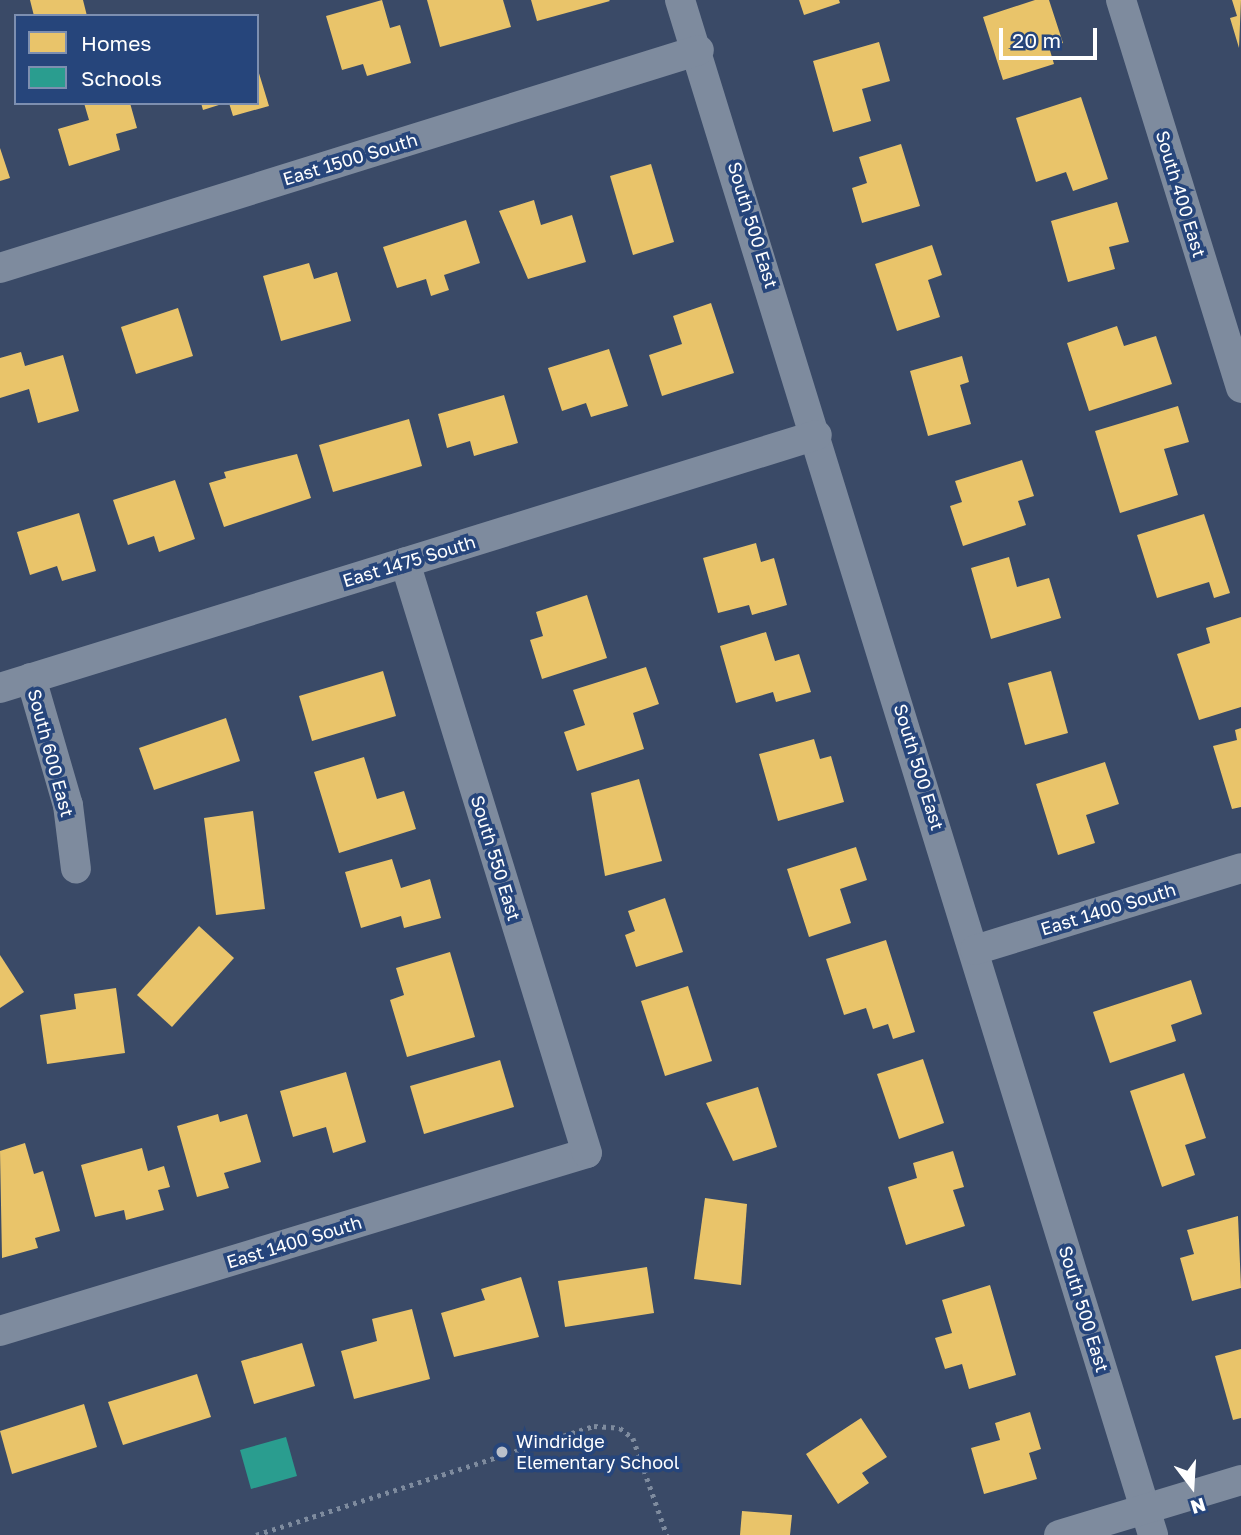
<!DOCTYPE html>
<html>
<head>
<meta charset="utf-8">
<style>
	body { margin:0 }
	#map { position:relative; width:1241px; height:1535px; overflow:hidden; background:#3a4a67; font-family:"Golos Text",sans-serif }
	div>[style] { position:absolute }
	[style*='--x'] { left:calc(var(--x)*1px); top:calc(var(--y)*1px); width:calc(var(--w)*1px); rotate:calc(var(--a)*1deg) }
	.homes>* { inset:0; background:#e9c46a }
	.schools>* { inset:0; background:#2a9d8f }
	.path>* { height:4.5px; margin-top:-2.25px; transform-origin:0; background:repeating-linear-gradient(90deg,#7e8b9e 0 3.5px,transparent 0 8.5px) }
	.minor>* { height:30px; margin:-15px; padding:0 15px; transform-origin:15px; border-radius:15px; background:#7e8b9e }
	.dots>* { width:19px; height:19px; translate:-50% -50%; box-sizing:border-box; border:4px solid #26457b; border-radius:50% }
	span { translate:-50% -50%; white-space:nowrap; text-align:center; line-height:1.15; -webkit-text-stroke:7px #26457b; paint-order:stroke }
	.street-label { font-size:18px; color:#fff }
	.poi-label { font-size:18px; color:#fff }
	.left { translate:0 -50%; text-align:left }
	.legend { position:absolute; left:14px; top:14px; width:245px; height:91px; box-sizing:border-box; background:#26457b; border:2px solid #7d8fb0; margin:0; padding:9px 12px; list-style:none; font-size:21px; color:#fff }
	.legend li { display:flex; align-items:center; gap:14px; height:35px }
	.legend b { width:35px; border:2px solid #7d8fb0 }
	.north { position:absolute; left:1157px; top:1451px; width:70px; height:70px; -webkit-text-stroke:5px #26457b; paint-order:stroke; rotate:163deg; font-size:19px; font-weight:700; line-height:28px; text-align:center; color:#fff }
	.north::after { content:''; display:block; margin:auto; width:24px; height:32px; background:#fff; clip-path:polygon(50% 0,100% 100%,50% 72%,0 100%) }
	.scale { position:absolute; left:999px; top:28px; width:98px; height:32px; box-sizing:border-box; border:4px solid #fff; border-top:0; padding-left:9px; font-size:21px; line-height:24px; white-space:nowrap; color:#fff; -webkit-text-stroke:5px #26457b; paint-order:stroke }
</style>
</head>
<body>
<div id="map">
	<div class="homes">
		<i style="clip-path:polygon(30px 0,83px 0,87px 16px,34px 16px)"></i>
		<i style="clip-path:polygon(382px 0,390px 28px,400px 25px,411px 63px,367px 76px,363px 64px,342px 70px,326px 16px)"></i>
		<i style="clip-path:polygon(427px 0,503px 0,511px 27px,440px 47px)"></i>
		<i style="clip-path:polygon(531px 0,609px 0,610px 1px,537px 21px)"></i>
		<i style="clip-path:polygon(799px 0,839px 0,840px 3px,804px 15px)"></i>
		<i style="clip-path:polygon(1035px 0,1049px 0,1063px 43px,1049px 47px,1054px 64px,1003px 80px,983px 17px)"></i>
		<i style="clip-path:polygon(1232px 0,1241px 0,1239px 48px,1230px 18px,1237px 16px)"></i>
		<i style="clip-path:polygon(879px 42px,890px 81px,862px 89px,871px 121px,833px 132px,813px 61px)"></i>
		<i style="clip-path:polygon(258px 70px,269px 106px,233px 116px,229px 103px,257px 103px)"></i>
		<i style="clip-path:polygon(1081px 97px,1108px 179px,1073px 191px,1066px 172px,1036px 182px,1016px 118px)"></i>
		<i style="clip-path:polygon(84px 103px,130px 103px,137px 128px,116px 134px,120px 150px,69px 166px,58px 129px,89px 120px)"></i>
		<i style="clip-path:polygon(201px 103px,222px 103px,222px 104px,203px 110px)"></i>
		<i style="clip-path:polygon(901px 144px,920px 206px,862px 223px,852px 188px,867px 183px,859px 157px)"></i>
		<i style="clip-path:polygon(0 148px,10px 178px,0 181px)"></i>
		<i style="clip-path:polygon(651px 164px,674px 242px,633px 255px,610px 176px)"></i>
		<i style="clip-path:polygon(534px 200px,541px 225px,572px 215px,586px 262px,528px 279px,499px 211px)"></i>
		<i style="clip-path:polygon(1117px 202px,1129px 242px,1109px 247px,1115px 269px,1068px 282px,1051px 221px)"></i>
		<i style="clip-path:polygon(466px 220px,480px 263px,444px 275px,449px 290px,431px 296px,426px 279px,397px 288px,383px 247px)"></i>
		<i style="clip-path:polygon(932px 245px,942px 275px,928px 280px,940px 317px,897px 331px,875px 264px)"></i>
		<i style="clip-path:polygon(309px 263px,314px 279px,337px 272px,351px 321px,281px 341px,263px 276px)"></i>
		<i style="clip-path:polygon(711px 303px,734px 373px,662px 396px,649px 355px,682px 344px,673px 316px)"></i>
		<i style="clip-path:polygon(178px 308px,193px 356px,136px 374px,121px 327px)"></i>
		<i style="clip-path:polygon(1117px 326px,1124px 346px,1156px 336px,1172px 384px,1089px 411px,1067px 343px)"></i>
		<i style="clip-path:polygon(609px 349px,628px 406px,591px 417px,586px 403px,562px 411px,548px 368px)"></i>
		<i style="clip-path:polygon(21px 352px,25px 366px,63px 355px,79px 411px,38px 423px,29px 389px,0 398px,0 358px)"></i>
		<i style="clip-path:polygon(962px 356px,969px 382px,960px 385px,971px 424px,928px 436px,910px 371px)"></i>
		<i style="clip-path:polygon(504px 395px,518px 443px,474px 456px,470px 441px,447px 448px,438px 414px)"></i>
		<i style="clip-path:polygon(1178px 406px,1189px 442px,1164px 449px,1178px 495px,1120px 513px,1095px 431px)"></i>
		<i style="clip-path:polygon(409px 419px,422px 466px,333px 492px,319px 445px)"></i>
		<i style="clip-path:polygon(297px 454px,311px 498px,224px 527px,209px 483px,226px 478px,224px 472px)"></i>
		<i style="clip-path:polygon(1022px 460px,1034px 496px,1018px 501px,1026px 525px,963px 546px,950px 506px,962px 502px,955px 481px)"></i>
		<i style="clip-path:polygon(175px 480px,195px 539px,159px 552px,154px 536px,128px 545px,113px 500px)"></i>
		<i style="clip-path:polygon(79px 513px,96px 571px,62px 581px,57px 566px,30px 575px,17px 532px)"></i>
		<i style="clip-path:polygon(1204px 514px,1230px 593px,1214px 598px,1209px 582px,1157px 598px,1137px 535px)"></i>
		<i style="clip-path:polygon(756px 543px,761px 562px,774px 558px,787px 605px,752px 615px,749px 605px,718px 613px,703px 558px)"></i>
		<i style="clip-path:polygon(1009px 557px,1017px 587px,1049px 578px,1061px 618px,991px 639px,971px 568px)"></i>
		<i style="clip-path:polygon(587px 595px,607px 658px,542px 679px,530px 640px,543px 636px,536px 612px)"></i>
		<i style="clip-path:polygon(1241px 617px,1241px 707px,1199px 720px,1177px 654px,1210px 643px,1206px 628px)"></i>
		<i style="clip-path:polygon(766px 632px,775px 661px,799px 654px,811px 692px,776px 702px,773px 692px,736px 703px,720px 646px)"></i>
		<i style="clip-path:polygon(646px 667px,659px 704px,633px 713px,644px 749px,577px 771px,564px 732px,585px 725px,573px 690px)"></i>
		<i style="clip-path:polygon(383px 671px,396px 716px,312px 741px,299px 696px)"></i>
		<i style="clip-path:polygon(1051px 671px,1068px 733px,1025px 745px,1008px 683px)"></i>
		<i style="clip-path:polygon(226px 718px,240px 761px,154px 790px,139px 748px)"></i>
		<i style="clip-path:polygon(1241px 728px,1241px 807px,1232px 809px,1213px 746px,1237px 740px,1235px 730px)"></i>
		<i style="clip-path:polygon(814px 739px,820px 759px,831px 756px,844px 802px,778px 821px,759px 754px)"></i>
		<i style="clip-path:polygon(364px 757px,377px 799px,404px 791px,416px 829px,339px 853px,314px 772px)"></i>
		<i style="clip-path:polygon(1105px 762px,1119px 804px,1086px 815px,1095px 843px,1058px 855px,1036px 784px)"></i>
		<i style="clip-path:polygon(639px 779px,662px 861px,605px 876px,591px 793px)"></i>
		<i style="clip-path:polygon(253px 811px,265px 909px,216px 915px,204px 818px)"></i>
		<i style="clip-path:polygon(856px 847px,867px 880px,840px 889px,851px 923px,809px 937px,787px 869px)"></i>
		<i style="clip-path:polygon(392px 859px,401px 888px,430px 879px,441px 918px,404px 928px,401px 916px,361px 928px,345px 872px)"></i>
		<i style="clip-path:polygon(665px 898px,683px 952px,636px 967px,625px 935px,635px 931px,628px 911px)"></i>
		<i style="clip-path:polygon(199px 926px,234px 958px,172px 1027px,137px 995px)"></i>
		<i style="clip-path:polygon(886px 940px,915px 1032px,893px 1039px,888px 1024px,873px 1029px,866px 1008px,844px 1015px,826px 959px)"></i>
		<i style="clip-path:polygon(450px 952px,475px 1037px,407px 1057px,390px 1000px,404px 995px,396px 968px)"></i>
		<i style="clip-path:polygon(0 955px,24px 992px,0 1008px)"></i>
		<i style="clip-path:polygon(1191px 980px,1202px 1014px,1171px 1025px,1176px 1041px,1110px 1063px,1093px 1012px)"></i>
		<i style="clip-path:polygon(688px 986px,712px 1061px,665px 1076px,641px 1001px)"></i>
		<i style="clip-path:polygon(116px 988px,125px 1053px,47px 1064px,40px 1015px,76px 1009px,74px 994px)"></i>
		<i style="clip-path:polygon(923px 1059px,944px 1123px,899px 1139px,877px 1074px)"></i>
		<i style="clip-path:polygon(500px 1060px,514px 1107px,424px 1134px,410px 1086px)"></i>
		<i style="clip-path:polygon(346px 1072px,366px 1142px,333px 1153px,326px 1127px,293px 1137px,280px 1091px)"></i>
		<i style="clip-path:polygon(1184px 1073px,1206px 1138px,1185px 1145px,1195px 1175px,1162px 1187px,1130px 1091px)"></i>
		<i style="clip-path:polygon(758px 1087px,777px 1147px,733px 1161px,706px 1103px)"></i>
		<i style="clip-path:polygon(218px 1114px,220px 1122px,247px 1114px,261px 1162px,224px 1173px,229px 1188px,197px 1197px,177px 1126px)"></i>
		<i style="clip-path:polygon(25px 1143px,34px 1174px,43px 1171px,60px 1231px,35px 1238px,38px 1248px,2px 1258px,0 1151px)"></i>
		<i style="clip-path:polygon(142px 1148px,148px 1171px,164px 1166px,170px 1187px,158px 1190px,164px 1210px,126px 1220px,124px 1210px,95px 1217px,81px 1165px)"></i>
		<i style="clip-path:polygon(953px 1151px,964px 1187px,953px 1190px,965px 1226px,906px 1245px,888px 1187px,917px 1178px,913px 1163px)"></i>
		<i style="clip-path:polygon(705px 1198px,747px 1204px,741px 1285px,694px 1279px)"></i>
		<i style="clip-path:polygon(1238px 1216px,1241px 1288px,1192px 1301px,1180px 1258px,1194px 1254px,1187px 1230px)"></i>
		<i style="clip-path:polygon(647px 1267px,654px 1313px,565px 1327px,558px 1281px)"></i>
		<i style="clip-path:polygon(521px 1277px,539px 1337px,454px 1357px,441px 1313px,485px 1300px,481px 1289px)"></i>
		<i style="clip-path:polygon(990px 1285px,1016px 1375px,969px 1389px,962px 1364px,945px 1369px,935px 1338px,952px 1333px,942px 1300px)"></i>
		<i style="clip-path:polygon(412px 1309px,430px 1379px,354px 1399px,341px 1351px,377px 1341px,372px 1319px)"></i>
		<i style="clip-path:polygon(302px 1343px,315px 1386px,254px 1404px,241px 1361px)"></i>
		<i style="clip-path:polygon(1241px 1349px,1241px 1418px,1233px 1420px,1215px 1356px)"></i>
		<i style="clip-path:polygon(197px 1374px,211px 1417px,123px 1445px,108px 1402px)"></i>
		<i style="clip-path:polygon(84px 1404px,97px 1447px,12px 1474px,0 1431px)"></i>
		<i style="clip-path:polygon(1030px 1412px,1041px 1449px,1029px 1453px,1037px 1479px,984px 1494px,971px 1448px,1000px 1440px,995px 1423px)"></i>
		<i style="clip-path:polygon(861px 1418px,887px 1457px,862px 1473px,869px 1483px,838px 1504px,806px 1454px)"></i>
		<i style="clip-path:polygon(742px 1511px,792px 1515px,790px 1535px,740px 1535px)"></i>
	</div>
	<div class="schools">
		<i style="clip-path:polygon(286px 1437px,297px 1476px,251px 1489px,240px 1450px)"></i>
	</div>
	<div class="path">
		<i style="--x:256;--y:1535;--w:355;--a:-17.9"></i>
		<i style="--x:594;--y:1426;--w:26;--a:4"></i>
		<i style="--x:620;--y:1428;--w:16;--a:38"></i>
		<i style="--x:633;--y:1438;--w:103;--a:70.7"></i>
	</div>
	<div class="minor">
		<i style="--x:680;--y:0;--w:1606;--a:72.87"></i>
		<i style="--x:1121;--y:0;--w:406;--a:72.8"></i>
		<i style="--x:0;--y:268;--w:732;--a:-17.32"></i>
		<i style="--x:31;--y:678;--w:132;--a:73.8"></i>
		<i style="--x:68;--y:805;--w:64;--a:82.9"></i>
		<i style="--x:0;--y:688;--w:855;--a:-17.21"></i>
		<i style="--x:975;--y:950;--w:278;--a:-17.1"></i>
		<i style="--x:0;--y:1331;--w:613;--a:-16.87"></i>
		<i style="--x:587;--y:1153;--w:618;--a:-107.12"></i>
		<i style="--x:1059;--y:1535;--w:190;--a:-16.8"></i>
	</div>
	<div class="dots">
		<i style="left:502px;top:1452px;background:#bac0ca"></i>
	</div>
	<div class="street-label">
		<span style="left:350px;top:159px;rotate:-17deg">East 1500 South</span>
		<span style="left:1181px;top:194px;rotate:73deg">South 400 East</span>
		<span style="left:753px;top:225px;rotate:73deg">South 500 East</span>
		<span style="left:409px;top:561px;rotate:-17deg">East 1475 South</span>
		<span style="left:51px;top:753px;rotate:75deg">South 600 East</span>
		<span style="left:919px;top:767px;rotate:73deg">South 500 East</span>
		<span style="left:496px;top:858px;rotate:73deg">South 550 East</span>
		<span style="left:1108px;top:909px;rotate:-17deg">East 1400 South</span>
		<span style="left:294px;top:1242px;rotate:-17deg">East 1400 South</span>
		<span style="left:1084px;top:1309px;rotate:73deg">South 500 East</span>
	</div>
	<div class="poi-label">
		<span class="left" style="left:516px;top:1452px">Windridge<br>Elementary School</span>
	</div>
	<ul class="legend">
	<li><b style="height:19px;background:#e9c46a"></b>Homes</li>
	<li><b style="height:19px;background:#2a9d8f"></b>Schools</li>
	</ul>
	<div class="north">N</div>
	<div class="scale">20 m</div>
</div>
</body>
</html>
